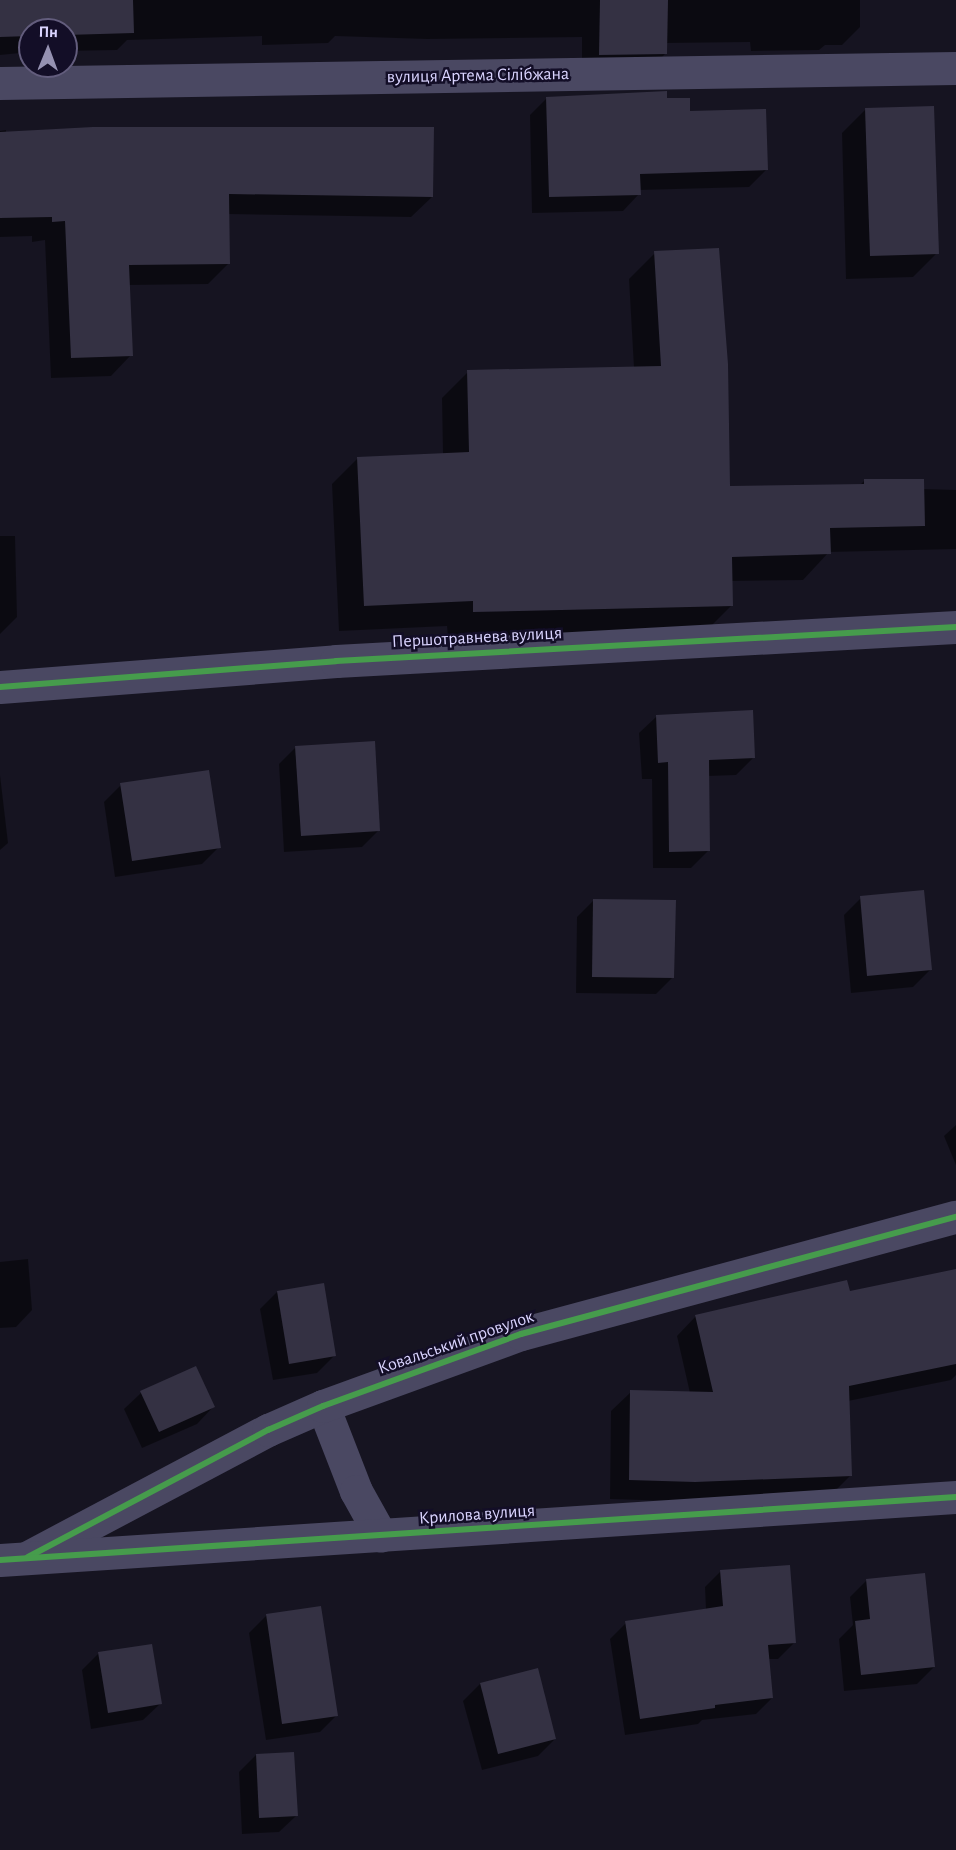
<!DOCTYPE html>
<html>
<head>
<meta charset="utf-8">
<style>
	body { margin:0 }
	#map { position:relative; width:956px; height:1850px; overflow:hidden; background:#161421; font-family:"Alegreya Sans",sans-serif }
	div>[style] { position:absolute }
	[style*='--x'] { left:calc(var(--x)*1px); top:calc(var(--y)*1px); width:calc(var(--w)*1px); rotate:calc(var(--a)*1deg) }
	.shadow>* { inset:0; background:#0007 }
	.building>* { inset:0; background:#343143 }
	.minor>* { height:33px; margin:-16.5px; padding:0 16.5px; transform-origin:16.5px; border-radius:16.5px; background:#4a4862 }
	.cycleway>* { height:6px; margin:-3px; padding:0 3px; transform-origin:3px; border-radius:3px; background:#469c4c }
	span { translate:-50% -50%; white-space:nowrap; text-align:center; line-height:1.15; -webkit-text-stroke:5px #130e27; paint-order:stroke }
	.street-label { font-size:18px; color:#dad4ff }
	.north { position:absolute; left:18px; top:18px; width:60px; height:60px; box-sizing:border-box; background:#130e27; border:2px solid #635d7d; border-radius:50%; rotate:1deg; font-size:16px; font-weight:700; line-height:24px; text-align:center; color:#dad4ff }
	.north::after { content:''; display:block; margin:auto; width:21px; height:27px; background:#9591b1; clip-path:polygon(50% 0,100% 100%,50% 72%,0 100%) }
</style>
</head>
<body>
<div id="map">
	<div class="shadow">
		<i style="clip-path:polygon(0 0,860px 0,860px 27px,842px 45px,825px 45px,819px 50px,751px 51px,750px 42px,666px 43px,666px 53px,648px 71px,582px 72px,582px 37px,427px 39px,335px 36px,328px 43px,262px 45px,262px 36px,127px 40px,117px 50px,66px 51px,66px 30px,30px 30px,30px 52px,0 55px)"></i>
		<i style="clip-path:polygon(666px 93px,666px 100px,689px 112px,766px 170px,749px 187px,639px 190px,639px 194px,623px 211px,532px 213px,530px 115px,547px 98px)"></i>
		<i style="clip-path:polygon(866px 109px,937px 253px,913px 277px,846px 279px,842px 133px)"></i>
		<i style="clip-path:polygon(6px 130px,6px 133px,432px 197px,411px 217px,228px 214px,228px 264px,208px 284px,129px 285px,131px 355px,111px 376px,51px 378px,45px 240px,32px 242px,32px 236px,0 237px,0 131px)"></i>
		<i style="clip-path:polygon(655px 253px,729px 488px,859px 486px,864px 481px,923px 489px,956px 490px,956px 549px,829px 552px,803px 580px,731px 581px,732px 605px,706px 631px,448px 638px,447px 626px,339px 631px,332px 484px,358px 458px,443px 454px,442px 398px,468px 372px,634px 368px,629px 279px)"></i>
		<i style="clip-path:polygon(0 536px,15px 536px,17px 617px,0 634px)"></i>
		<i style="clip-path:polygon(656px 717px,753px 758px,736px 775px,708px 776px,708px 851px,691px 868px,653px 868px,652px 779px,642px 779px,639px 733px)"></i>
		<i style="clip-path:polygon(296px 747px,379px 830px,362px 847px,284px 852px,279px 764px)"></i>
		<i style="clip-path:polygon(0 775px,8px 843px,0 850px)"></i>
		<i style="clip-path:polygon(121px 785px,219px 847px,202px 864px,115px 877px,104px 802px)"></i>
		<i style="clip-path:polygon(861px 898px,930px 970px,913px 987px,851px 993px,844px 915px)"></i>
		<i style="clip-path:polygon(594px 900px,673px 977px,656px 994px,576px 993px,577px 917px)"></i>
		<i style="clip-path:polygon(956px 1125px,956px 1165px,944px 1136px)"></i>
		<i style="clip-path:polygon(28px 1259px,32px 1310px,16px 1327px,0 1328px,0 1262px)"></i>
		<i style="clip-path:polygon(956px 1290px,956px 1375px,951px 1380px,848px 1401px,851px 1475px,831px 1495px,674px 1501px,610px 1499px,611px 1411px,631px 1392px,690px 1393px,677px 1336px,696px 1316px,848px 1293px)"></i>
		<i style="clip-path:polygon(277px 1292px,334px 1356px,317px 1373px,273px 1380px,260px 1309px)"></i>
		<i style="clip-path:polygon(141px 1393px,213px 1407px,197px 1424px,142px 1448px,124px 1409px)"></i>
		<i style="clip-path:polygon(721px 1571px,794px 1643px,778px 1659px,768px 1659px,772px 1698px,756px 1714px,702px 1720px,698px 1724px,625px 1735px,610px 1639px,626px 1623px,706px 1610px,705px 1587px)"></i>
		<i style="clip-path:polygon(867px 1580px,934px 1667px,917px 1684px,844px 1691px,839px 1639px,853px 1625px,850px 1597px)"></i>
		<i style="clip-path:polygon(320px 1608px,337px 1715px,320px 1732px,266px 1740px,249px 1633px,266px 1616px)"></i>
		<i style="clip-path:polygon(99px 1653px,160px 1704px,143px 1720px,91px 1729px,82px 1670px)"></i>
		<i style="clip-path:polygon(537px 1669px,555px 1739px,538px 1756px,482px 1770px,463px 1701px,480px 1684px)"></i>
		<i style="clip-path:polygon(256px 1755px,296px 1816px,279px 1832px,242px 1834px,239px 1772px)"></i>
	</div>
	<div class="building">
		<i style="clip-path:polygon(0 0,133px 0,134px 33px,66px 35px,66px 30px,30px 30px,30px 36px,0 37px)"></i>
		<i style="clip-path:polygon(600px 0,668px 0,667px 54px,599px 55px)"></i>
		<i style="clip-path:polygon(667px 91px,667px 98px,690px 98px,690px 111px,766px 109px,768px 170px,640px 174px,641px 195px,549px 197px,546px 97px)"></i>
		<i style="clip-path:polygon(934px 106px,939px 254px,870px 256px,865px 108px)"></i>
		<i style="clip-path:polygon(93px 127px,434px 127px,433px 197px,229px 194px,230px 264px,129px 265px,133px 356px,71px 358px,65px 221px,52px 222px,52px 217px,0 218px,0 132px)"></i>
		<i style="clip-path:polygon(719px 248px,728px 364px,730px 486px,864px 484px,864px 479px,924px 479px,925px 526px,830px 528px,831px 554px,732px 557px,733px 606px,473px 612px,473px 601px,364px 606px,357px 457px,469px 452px,467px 370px,661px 366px,654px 251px)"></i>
		<i style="clip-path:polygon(753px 710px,755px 758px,709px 760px,710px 851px,669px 852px,668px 762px,658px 763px,656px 715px)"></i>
		<i style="clip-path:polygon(375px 741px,380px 831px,301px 836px,295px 746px)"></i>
		<i style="clip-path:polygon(209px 770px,221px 848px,132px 861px,120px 783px)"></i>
		<i style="clip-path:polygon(924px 890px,932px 970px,867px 976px,860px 896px)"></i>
		<i style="clip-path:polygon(593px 899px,676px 900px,674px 978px,592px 977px)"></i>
		<i style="clip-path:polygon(956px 1269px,956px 1364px,849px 1386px,852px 1476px,695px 1482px,629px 1480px,630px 1390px,713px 1392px,695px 1315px,847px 1280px,850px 1291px)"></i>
		<i style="clip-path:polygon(324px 1283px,336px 1356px,289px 1364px,277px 1291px)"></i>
		<i style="clip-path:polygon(196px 1366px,215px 1407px,159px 1432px,140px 1391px)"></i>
		<i style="clip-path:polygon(790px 1565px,796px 1643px,768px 1645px,773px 1698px,715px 1705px,715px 1708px,640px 1719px,625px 1621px,723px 1606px,720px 1570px)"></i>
		<i style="clip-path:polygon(925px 1573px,935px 1667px,861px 1675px,855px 1621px,870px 1619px,866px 1579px)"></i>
		<i style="clip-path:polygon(321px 1606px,338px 1716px,282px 1724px,266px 1614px)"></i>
		<i style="clip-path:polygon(152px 1644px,162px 1704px,108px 1713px,98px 1652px)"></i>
		<i style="clip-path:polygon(538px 1668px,556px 1739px,498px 1754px,480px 1683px)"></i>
		<i style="clip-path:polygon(294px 1752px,298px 1816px,259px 1818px,256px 1754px)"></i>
	</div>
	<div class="minor">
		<i style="--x:0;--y:83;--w:956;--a:-0.9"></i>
		<i style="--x:0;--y:687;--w:337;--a:-4.4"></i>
		<i style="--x:336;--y:661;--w:621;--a:-3.14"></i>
		<i style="--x:323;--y:1406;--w:91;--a:68.8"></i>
		<i style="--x:356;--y:1491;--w:51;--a:60.9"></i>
		<i style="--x:28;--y:1557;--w:272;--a:-27.9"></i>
		<i style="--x:268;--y:1430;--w:60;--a:-23.6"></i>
		<i style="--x:323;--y:1406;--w:211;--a:-20"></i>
		<i style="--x:521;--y:1334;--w:450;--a:-15.1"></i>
		<i style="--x:0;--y:1560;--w:958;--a:-3.77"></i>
	</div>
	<div class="cycleway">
		<i style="--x:0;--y:687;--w:337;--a:-4.4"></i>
		<i style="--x:336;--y:661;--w:621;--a:-3.14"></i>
		<i style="--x:28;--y:1557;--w:272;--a:-27.9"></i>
		<i style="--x:268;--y:1430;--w:60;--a:-23.6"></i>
		<i style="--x:323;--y:1406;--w:211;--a:-20"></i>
		<i style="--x:521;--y:1334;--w:450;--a:-15.1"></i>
		<i style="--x:0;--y:1560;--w:958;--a:-3.77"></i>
	</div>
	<div class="street-label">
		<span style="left:478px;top:76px;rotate:-1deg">вулиця Артема Сілібжана</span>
		<span style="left:477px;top:638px;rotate:-3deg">Першотравнева вулиця</span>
		<span style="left:456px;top:1343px;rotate:-19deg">Ковальський провулок</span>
		<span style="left:477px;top:1515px;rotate:-4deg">Крилова вулиця</span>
	</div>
	<div class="north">Пн</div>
</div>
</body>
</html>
